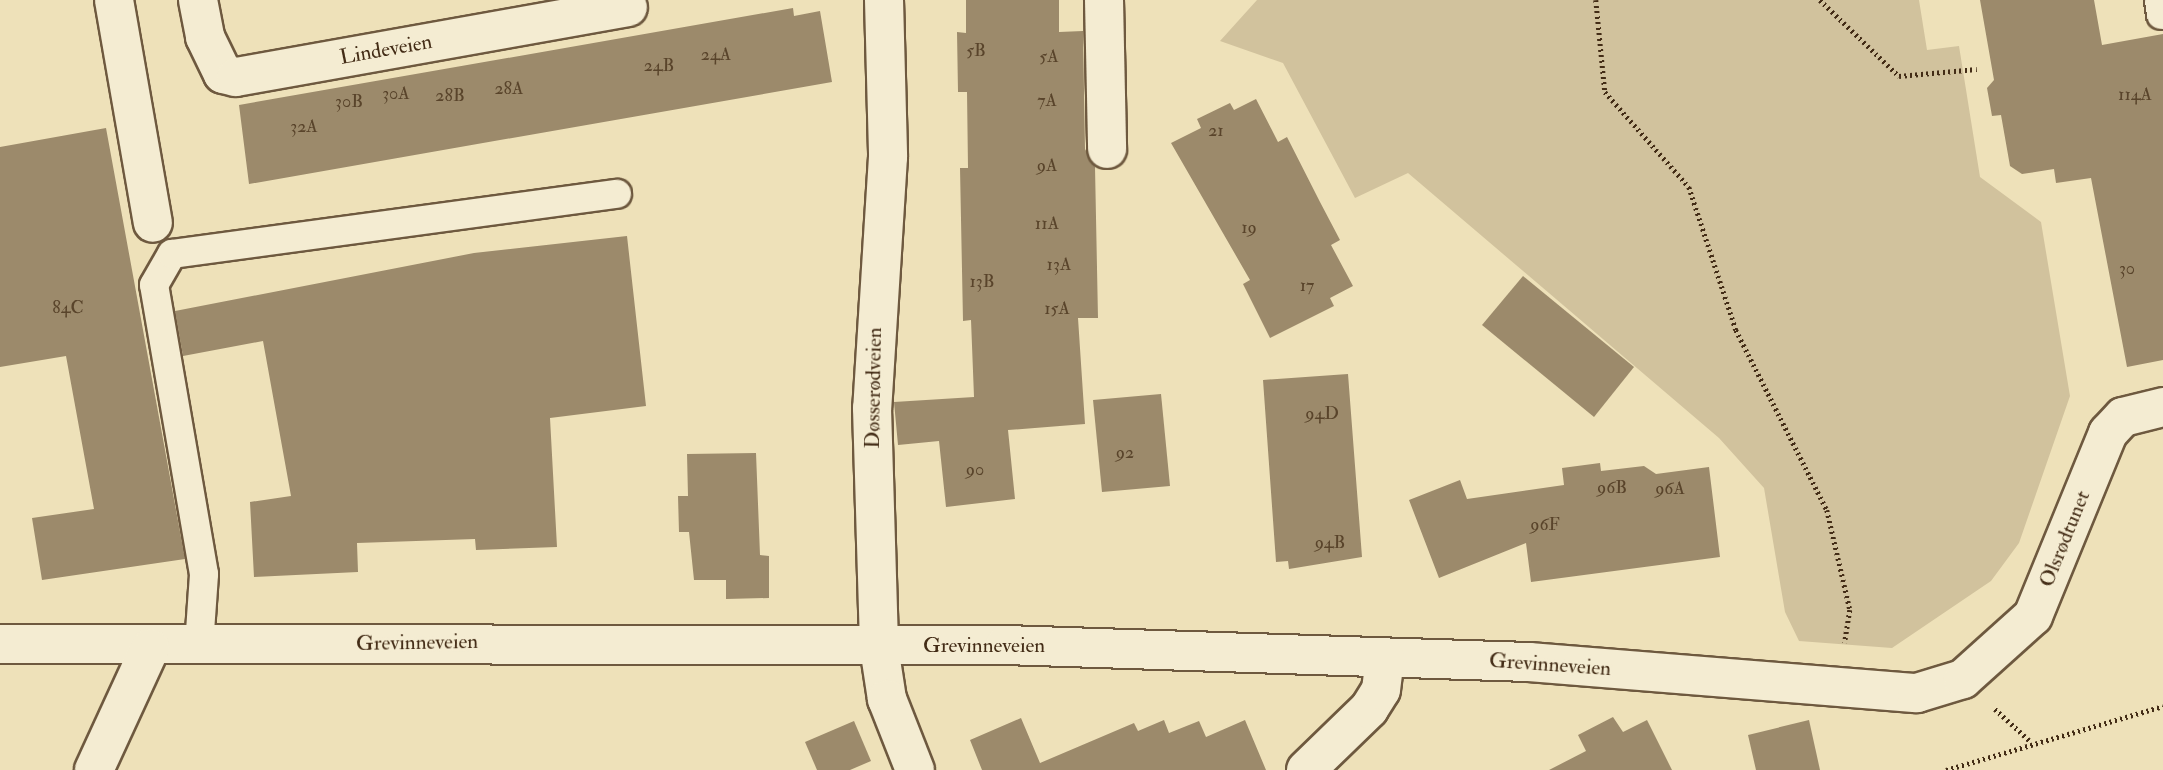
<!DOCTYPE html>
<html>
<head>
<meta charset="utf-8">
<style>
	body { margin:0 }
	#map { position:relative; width:2163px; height:770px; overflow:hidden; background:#eee1b9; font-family:"IM FELL Double Pica",serif }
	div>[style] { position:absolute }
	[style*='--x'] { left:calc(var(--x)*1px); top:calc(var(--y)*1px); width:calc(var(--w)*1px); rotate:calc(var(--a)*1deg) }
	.green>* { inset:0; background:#d1c29d }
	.building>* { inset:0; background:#9c8a6b }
	.path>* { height:4.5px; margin-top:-2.25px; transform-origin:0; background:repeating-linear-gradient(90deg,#432c16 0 2px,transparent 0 5.5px) }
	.roads { filter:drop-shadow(2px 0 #6e593f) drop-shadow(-2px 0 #6e593f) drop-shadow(0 2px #6e593f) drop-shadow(0 -2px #6e593f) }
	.service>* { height:28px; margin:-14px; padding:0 14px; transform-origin:14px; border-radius:14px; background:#f4ecd2 }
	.minor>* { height:38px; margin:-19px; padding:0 19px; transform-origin:19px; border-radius:19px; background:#f4ecd2 }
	span { translate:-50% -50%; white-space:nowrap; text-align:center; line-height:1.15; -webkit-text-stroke:5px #f4ecd2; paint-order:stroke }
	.number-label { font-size:18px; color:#59442b }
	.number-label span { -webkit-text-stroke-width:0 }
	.street-label { font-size:21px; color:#432c16 }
</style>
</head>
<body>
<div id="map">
	<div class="green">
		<i style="clip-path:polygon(1257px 0,1919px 0,1927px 50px,1959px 46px,1980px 177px,2041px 222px,2070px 396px,2019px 543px,1991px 581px,1892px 648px,1799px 641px,1785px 612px,1764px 488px,1719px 438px,1408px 173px,1355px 198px,1283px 63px,1220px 41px)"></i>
	</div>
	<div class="building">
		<i style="clip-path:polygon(966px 0,1059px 0,1059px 32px,1083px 31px,1085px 149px,1095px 167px,1098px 318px,1078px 318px,1085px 424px,1008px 430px,1015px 499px,946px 507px,939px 441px,898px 445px,894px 402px,974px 397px,971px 320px,963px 321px,960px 168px,968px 168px,967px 92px,958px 92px,957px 32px,966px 33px)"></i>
		<i style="clip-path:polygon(1980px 0,2094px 0,2102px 45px,2163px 34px,2163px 360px,2127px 367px,2091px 178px,2056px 183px,2054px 169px,2022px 174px,2010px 166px,2001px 115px,1992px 116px,1987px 88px,1994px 80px)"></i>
		<i style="clip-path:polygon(793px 8px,794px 16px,820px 11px,832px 82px,249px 184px,239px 105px)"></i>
		<i style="clip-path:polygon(1256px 99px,1278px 142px,1287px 137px,1320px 202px,1340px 240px,1331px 245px,1353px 286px,1330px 298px,1334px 306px,1270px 338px,1243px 284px,1250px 280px,1171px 143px,1201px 128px,1197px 119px,1230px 103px,1234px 110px)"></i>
		<i style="clip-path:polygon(106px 128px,185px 559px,42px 580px,32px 518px,94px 509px,66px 356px,0 367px,0 147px)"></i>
		<i style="clip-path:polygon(627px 236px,646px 406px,550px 418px,557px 547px,476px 550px,475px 539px,357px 543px,358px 572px,254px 577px,250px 502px,291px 496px,263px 341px,183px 356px,175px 311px,474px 253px)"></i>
		<i style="clip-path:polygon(1523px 276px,1634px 367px,1594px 417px,1482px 325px)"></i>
		<i style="clip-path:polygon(1348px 374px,1362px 557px,1289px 569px,1288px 561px,1276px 562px,1263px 380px)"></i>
		<i style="clip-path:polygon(1161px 394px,1170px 486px,1102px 492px,1093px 400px)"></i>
		<i style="clip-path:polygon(756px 453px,760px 555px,769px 556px,769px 598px,726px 599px,726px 580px,694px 580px,689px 532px,679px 532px,678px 496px,688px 496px,687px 454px)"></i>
		<i style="clip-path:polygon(1600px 463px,1601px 471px,1644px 466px,1656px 474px,1709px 467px,1720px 557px,1531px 582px,1526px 543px,1439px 578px,1409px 500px,1460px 480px,1467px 499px,1564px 485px,1562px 468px)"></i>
		<i style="clip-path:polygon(1613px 717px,1623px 732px,1647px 720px,1672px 770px,1549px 770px,1586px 751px,1578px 735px)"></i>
		<i style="clip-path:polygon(1021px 718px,1040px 763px,1134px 723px,1138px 731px,1164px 720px,1169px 733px,1199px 721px,1206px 737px,1245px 720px,1266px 770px,982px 770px,970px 740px)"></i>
		<i style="clip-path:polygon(1809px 720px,1820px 770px,1756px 770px,1748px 735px)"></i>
		<i style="clip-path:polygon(854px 721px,871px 761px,850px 770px,817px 770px,805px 742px)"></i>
	</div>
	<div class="path">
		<i style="--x:1596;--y:0;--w:92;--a:84.4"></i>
		<i style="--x:1605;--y:92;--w:127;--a:48.5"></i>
		<i style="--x:1689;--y:187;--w:151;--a:71.8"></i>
		<i style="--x:1736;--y:330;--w:202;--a:63.2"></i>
		<i style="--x:1827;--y:510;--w:103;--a:77"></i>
		<i style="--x:1850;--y:610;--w:33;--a:99"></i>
		<i style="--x:1820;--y:0;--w:110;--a:43.9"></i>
		<i style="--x:1899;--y:76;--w:78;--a:-5.1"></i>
		<i style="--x:1995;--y:709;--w:47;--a:42.4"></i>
		<i style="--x:1946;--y:770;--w:226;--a:-16.4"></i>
	</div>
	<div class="roads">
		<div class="service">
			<i style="--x:2159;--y:0;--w:15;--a:82"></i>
			<i style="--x:199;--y:646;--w:72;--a:-86"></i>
			<i style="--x:204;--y:574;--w:293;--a:-99.8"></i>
			<i style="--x:154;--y:285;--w:36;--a:-60"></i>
			<i style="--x:172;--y:254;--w:449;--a:-7.7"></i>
		</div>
		<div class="minor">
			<i style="--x:114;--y:0;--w:226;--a:80.1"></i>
			<i style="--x:198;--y:0;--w:38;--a:79"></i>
			<i style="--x:205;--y:37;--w:41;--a:64.1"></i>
			<i style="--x:223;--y:74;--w:13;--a:13"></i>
			<i style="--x:236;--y:77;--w:398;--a:-10.1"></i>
			<i style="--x:884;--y:0;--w:157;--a:88.5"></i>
			<i style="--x:888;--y:157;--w:252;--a:93.6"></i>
			<i style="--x:872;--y:408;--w:239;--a:88.3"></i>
			<i style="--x:879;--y:647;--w:53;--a:81.3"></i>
			<i style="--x:887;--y:699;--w:76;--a:68.5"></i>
			<i style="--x:1104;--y:0;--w:149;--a:88.8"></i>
			<i style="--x:0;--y:644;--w:1005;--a:0.06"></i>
			<i style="--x:1005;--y:645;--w:524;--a:1.86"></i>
			<i style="--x:1529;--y:662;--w:389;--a:4.6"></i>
			<i style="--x:1917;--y:693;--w:48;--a:-16.9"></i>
			<i style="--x:1963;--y:679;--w:94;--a:-42"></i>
			<i style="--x:2033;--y:616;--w:198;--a:-67.7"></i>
			<i style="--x:2108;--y:433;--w:22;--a:-47"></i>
			<i style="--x:2123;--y:417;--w:41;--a:-14"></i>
			<i style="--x:94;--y:770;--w:134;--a:-65.3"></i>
			<i style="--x:1306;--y:770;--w:88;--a:-44.1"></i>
			<i style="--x:1369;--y:709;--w:22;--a:-58"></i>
			<i style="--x:1381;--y:690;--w:33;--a:-83"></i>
		</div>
	</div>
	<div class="number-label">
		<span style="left:976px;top:51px">5B</span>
		<span style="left:716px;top:55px">24A</span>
		<span style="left:1049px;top:57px">5A</span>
		<span style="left:659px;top:66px">24B</span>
		<span style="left:509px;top:89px">28A</span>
		<span style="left:396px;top:94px">30A</span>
		<span style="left:2135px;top:95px">114A</span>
		<span style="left:450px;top:96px">28B</span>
		<span style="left:1047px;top:101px">7A</span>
		<span style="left:349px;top:102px">30B</span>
		<span style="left:304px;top:127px">32A</span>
		<span style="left:1216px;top:131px">21</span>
		<span style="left:1047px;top:166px">9A</span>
		<span style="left:1047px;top:224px">11A</span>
		<span style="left:1249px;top:228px">19</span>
		<span style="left:1059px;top:265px">13A</span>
		<span style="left:2127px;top:269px">30</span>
		<span style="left:982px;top:282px">13B</span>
		<span style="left:1307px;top:286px">17</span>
		<span style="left:68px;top:308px">84C</span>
		<span style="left:1057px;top:309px">15A</span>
		<span style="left:1322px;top:414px">94D</span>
		<span style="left:1125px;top:453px">92</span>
		<span style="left:975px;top:470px">90</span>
		<span style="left:1612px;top:488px">96B</span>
		<span style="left:1670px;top:489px">96A</span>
		<span style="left:1545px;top:525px">96F</span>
		<span style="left:1330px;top:543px">94B</span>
	</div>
	<div class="street-label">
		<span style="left:386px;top:50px;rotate:-10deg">Lindeveien</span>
		<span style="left:874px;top:388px;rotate:-89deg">Døsserødveien</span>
		<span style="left:2065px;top:539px;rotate:-68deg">Olsrødtunet</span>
		<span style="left:417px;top:643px;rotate:-1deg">Grevinneveien</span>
		<span style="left:984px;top:646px">Grevinneveien</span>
		<span style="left:1550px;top:665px;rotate:4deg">Grevinneveien</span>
	</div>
</div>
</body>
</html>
